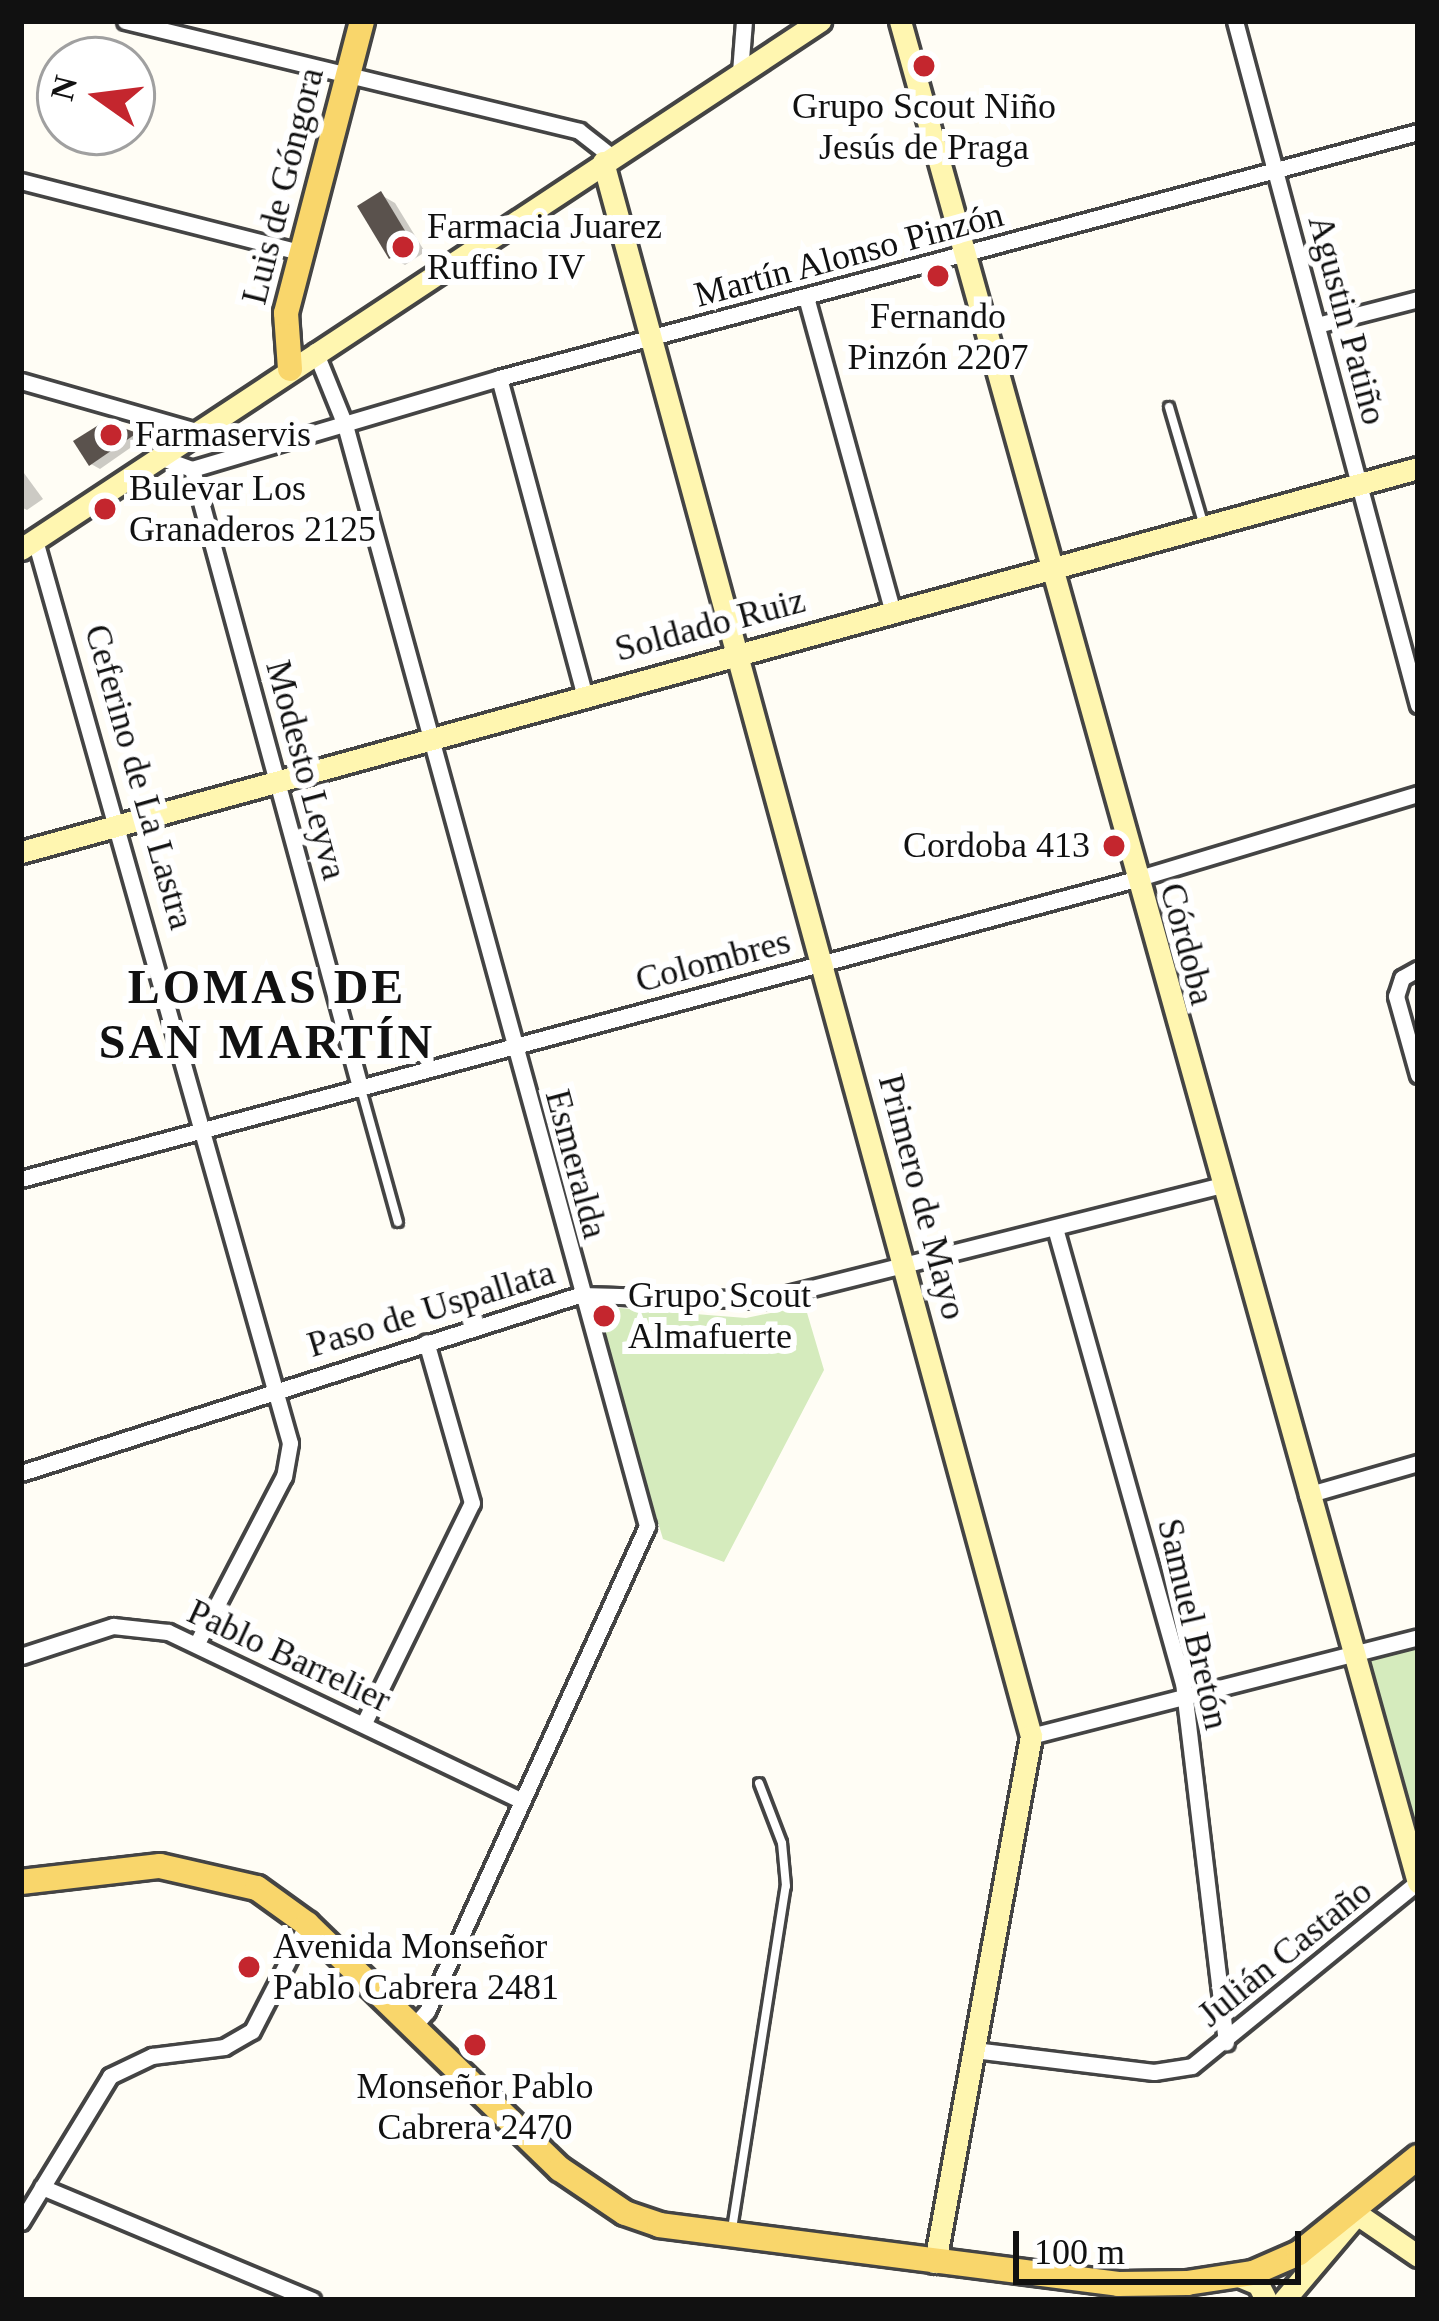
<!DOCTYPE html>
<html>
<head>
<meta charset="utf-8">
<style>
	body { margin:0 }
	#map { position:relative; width:1439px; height:2321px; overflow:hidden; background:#fffdf5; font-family:"Times New Roman",serif }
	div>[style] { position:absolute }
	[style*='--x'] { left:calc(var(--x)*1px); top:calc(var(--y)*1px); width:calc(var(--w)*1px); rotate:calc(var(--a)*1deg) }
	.green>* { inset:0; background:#d5ebbd }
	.shadow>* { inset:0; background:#0003 }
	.building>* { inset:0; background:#5a524d }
	.roads { filter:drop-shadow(3px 0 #444) drop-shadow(-3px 0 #444) drop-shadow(0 3px #444) drop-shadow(0 -3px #444) }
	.lane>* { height:8px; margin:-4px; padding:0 4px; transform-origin:4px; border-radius:4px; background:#fff }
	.street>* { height:15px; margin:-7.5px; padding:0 7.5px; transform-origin:7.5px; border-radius:7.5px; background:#fff }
	.secondary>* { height:21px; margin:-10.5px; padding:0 10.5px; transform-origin:10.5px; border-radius:10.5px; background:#fff6b0 }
	.primary>* { height:24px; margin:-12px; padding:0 12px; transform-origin:12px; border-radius:12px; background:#f9d66b }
	.dots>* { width:33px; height:33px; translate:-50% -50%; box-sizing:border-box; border:6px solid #fff; border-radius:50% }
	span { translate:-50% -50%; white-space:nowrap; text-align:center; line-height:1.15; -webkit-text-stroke:12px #fff; paint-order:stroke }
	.poi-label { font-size:36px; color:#111 }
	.left { translate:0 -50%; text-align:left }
	.right { translate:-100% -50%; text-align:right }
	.street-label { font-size:36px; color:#111 }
	.district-label { font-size:48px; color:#111; font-weight:700; letter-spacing:3px }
	.frame { position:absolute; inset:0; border:24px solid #111; pointer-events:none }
	.north { position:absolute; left:36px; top:36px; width:120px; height:120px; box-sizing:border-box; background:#fff; border:3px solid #a0a0a0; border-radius:50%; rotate:284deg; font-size:33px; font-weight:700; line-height:48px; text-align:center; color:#111 }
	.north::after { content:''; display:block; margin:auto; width:42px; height:54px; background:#c4262e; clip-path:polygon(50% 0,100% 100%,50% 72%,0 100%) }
	.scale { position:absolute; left:1013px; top:2231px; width:288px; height:54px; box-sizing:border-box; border:6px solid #111; border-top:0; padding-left:15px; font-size:36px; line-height:42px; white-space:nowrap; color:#111; -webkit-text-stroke:9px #fff; paint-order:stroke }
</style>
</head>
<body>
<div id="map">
	<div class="green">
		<i style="clip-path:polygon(593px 1306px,746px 1318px,805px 1306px,824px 1370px,724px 1562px,663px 1539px)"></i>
		<i style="clip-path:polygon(1418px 1648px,1418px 1832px,1367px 1661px)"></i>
	</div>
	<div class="shadow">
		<i style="clip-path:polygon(381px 195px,395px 203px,425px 252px,405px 265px,391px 257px)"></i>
		<i style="clip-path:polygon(105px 424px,143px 439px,100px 469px,91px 464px)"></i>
		<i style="clip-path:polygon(21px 469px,43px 499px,27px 510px,21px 507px)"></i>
	</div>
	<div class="building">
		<i style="clip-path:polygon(381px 191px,413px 244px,389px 259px,357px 206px)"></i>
		<i style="clip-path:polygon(105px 421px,137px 433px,89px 466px,73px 441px)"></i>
	</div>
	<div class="roads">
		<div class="lane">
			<i style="--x:1169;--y:407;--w:124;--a:73.6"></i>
			<i style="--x:361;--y:1089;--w:138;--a:74.5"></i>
			<i style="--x:732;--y:2229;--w:347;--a:-81.1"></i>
			<i style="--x:786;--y:1886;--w:43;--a:-95.3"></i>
			<i style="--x:782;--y:1843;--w:64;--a:-111"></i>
		</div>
		<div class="street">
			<i style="--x:125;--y:21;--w:467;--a:13.6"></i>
			<i style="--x:579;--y:131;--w:41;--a:38"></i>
			<i style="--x:1235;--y:21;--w:708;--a:75.02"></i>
			<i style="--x:740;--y:72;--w:51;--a:-85.5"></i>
			<i style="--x:21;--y:181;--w:288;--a:14.3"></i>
			<i style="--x:806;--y:297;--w:325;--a:74.6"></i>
			<i style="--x:1317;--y:325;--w:104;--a:-14.4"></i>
			<i style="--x:315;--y:351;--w:80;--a:67.9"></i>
			<i style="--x:345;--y:425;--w:1142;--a:74.66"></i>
			<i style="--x:647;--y:1526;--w:533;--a:114.4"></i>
			<i style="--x:427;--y:2011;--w:23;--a:131"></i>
			<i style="--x:499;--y:378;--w:327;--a:74.9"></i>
			<i style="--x:21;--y:381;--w:183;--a:15.9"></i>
			<i style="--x:159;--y:457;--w:35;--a:20"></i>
			<i style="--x:192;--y:469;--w:320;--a:-16.5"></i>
			<i style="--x:499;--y:378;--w:951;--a:-14.99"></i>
			<i style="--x:192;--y:469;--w:640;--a:74.79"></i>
			<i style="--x:35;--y:540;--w:938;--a:74.23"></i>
			<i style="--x:290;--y:1443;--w:34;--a:100"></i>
			<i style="--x:284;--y:1476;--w:188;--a:117.5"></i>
			<i style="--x:1418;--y:969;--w:18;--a:151"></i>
			<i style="--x:1402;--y:978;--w:19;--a:108"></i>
			<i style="--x:1396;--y:996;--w:82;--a:74.4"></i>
			<i style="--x:21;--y:1179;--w:1155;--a:-15.06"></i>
			<i style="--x:1136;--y:879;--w:295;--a:-16.8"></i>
			<i style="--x:1055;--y:1228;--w:472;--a:74.3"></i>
			<i style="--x:1183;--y:1682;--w:363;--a:83.2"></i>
			<i style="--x:21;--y:1473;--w:586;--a:-17.69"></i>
			<i style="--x:579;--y:1295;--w:185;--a:1.5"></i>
			<i style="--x:764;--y:1300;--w:468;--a:-14.1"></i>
			<i style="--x:1307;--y:1495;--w:116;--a:-16.1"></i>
			<i style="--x:21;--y:1656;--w:97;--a:-18.1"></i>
			<i style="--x:113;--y:1626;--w:55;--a:6.2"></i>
			<i style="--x:168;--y:1632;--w:392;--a:25.5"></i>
			<i style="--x:364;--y:1723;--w:245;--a:-63.9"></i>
			<i style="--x:472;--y:1503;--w:167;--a:-105.9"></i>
			<i style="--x:1031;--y:1736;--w:399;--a:-14.3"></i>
			<i style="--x:974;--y:2050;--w:181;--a:7"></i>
			<i style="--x:1154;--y:2072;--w:38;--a:-9"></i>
			<i style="--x:1192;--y:2066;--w:291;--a:-39.2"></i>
			<i style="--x:42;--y:2187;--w:293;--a:22.7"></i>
			<i style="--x:21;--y:2222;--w:171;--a:-58.6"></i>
			<i style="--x:110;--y:2076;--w:47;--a:-25.5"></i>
			<i style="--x:152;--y:2056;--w:73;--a:-7.1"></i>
			<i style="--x:224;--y:2047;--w:32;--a:-30"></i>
			<i style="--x:252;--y:2031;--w:120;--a:-62.8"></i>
		</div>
		<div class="secondary">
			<i style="--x:900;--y:21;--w:1932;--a:74.45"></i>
			<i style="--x:603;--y:162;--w:1631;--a:74.79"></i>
			<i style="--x:1031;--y:1736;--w:535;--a:100.34"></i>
			<i style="--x:21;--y:549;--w:958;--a:-33.46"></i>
			<i style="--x:21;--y:852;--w:1449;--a:-15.37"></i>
			<i style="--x:1239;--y:2276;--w:21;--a:23"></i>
			<i style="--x:1258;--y:2284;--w:18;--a:63"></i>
			<i style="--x:1284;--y:2300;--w:113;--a:-49.7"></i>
			<i style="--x:1357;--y:2214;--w:74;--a:34.5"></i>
		</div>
		<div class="primary">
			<i style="--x:290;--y:369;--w:56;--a:-94.1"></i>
			<i style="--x:286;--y:313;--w:302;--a:-75.4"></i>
			<i style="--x:21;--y:1882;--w:140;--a:-6.6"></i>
			<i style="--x:160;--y:1866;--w:99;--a:12.8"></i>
			<i style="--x:257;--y:1888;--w:62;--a:35.8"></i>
			<i style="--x:307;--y:1924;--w:352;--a:44.1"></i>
			<i style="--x:560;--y:2169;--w:78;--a:34.1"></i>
			<i style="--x:625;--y:2213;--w:36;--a:19"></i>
			<i style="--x:659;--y:2225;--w:463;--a:7.3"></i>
			<i style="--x:1118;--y:2284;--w:69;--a:-0.8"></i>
			<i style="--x:1187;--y:2283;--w:67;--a:-8.6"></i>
			<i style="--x:1253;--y:2273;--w:50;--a:-23.5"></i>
			<i style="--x:1299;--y:2253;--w:153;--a:-38.9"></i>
		</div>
	</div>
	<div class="dots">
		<i style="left:924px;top:66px;background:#c4262e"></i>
		<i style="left:403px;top:247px;background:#c4262e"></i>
		<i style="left:938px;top:276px;background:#c4262e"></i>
		<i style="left:111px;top:435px;background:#c4262e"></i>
		<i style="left:105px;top:509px;background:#c4262e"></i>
		<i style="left:1114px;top:846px;background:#c4262e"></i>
		<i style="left:604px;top:1316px;background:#c4262e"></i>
		<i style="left:249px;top:1967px;background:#c4262e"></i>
		<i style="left:475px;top:2045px;background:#c4262e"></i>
	</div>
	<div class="poi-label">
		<span style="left:924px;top:127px">Grupo Scout Niño<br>Jesús de Praga</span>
		<span class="left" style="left:427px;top:247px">Farmacia Juarez<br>Ruffino IV</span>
		<span style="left:938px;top:337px">Fernando<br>Pinzón 2207</span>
		<span class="left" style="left:135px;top:435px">Farmaservis</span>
		<span class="left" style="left:129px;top:509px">Bulevar Los<br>Granaderos 2125</span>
		<span class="right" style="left:1090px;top:846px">Cordoba 413</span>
		<span class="left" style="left:628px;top:1316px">Grupo Scout<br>Almafuerte</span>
		<span class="left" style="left:273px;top:1967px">Avenida Monseñor<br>Pablo Cabrera 2481</span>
		<span style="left:475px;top:2107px">Monseñor Pablo<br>Cabrera 2470</span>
	</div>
	<div class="street-label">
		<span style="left:283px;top:186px;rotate:-76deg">Luis de Góngora</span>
		<span style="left:849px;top:255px;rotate:-15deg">Martín Alonso Pinzón</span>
		<span style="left:1347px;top:320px;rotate:75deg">Agustin Patiño</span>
		<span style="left:710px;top:625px;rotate:-15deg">Soldado Ruiz</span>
		<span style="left:306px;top:770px;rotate:75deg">Modesto Leyva</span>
		<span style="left:139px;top:777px;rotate:74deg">Ceferino de La Lastra</span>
		<span style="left:1187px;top:944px;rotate:75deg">Córdoba</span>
		<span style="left:713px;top:961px;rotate:-15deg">Colombres</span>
		<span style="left:576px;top:1164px;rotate:75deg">Esmeralda</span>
		<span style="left:922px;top:1197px;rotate:75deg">Primero de Mayo</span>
		<span style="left:431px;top:1309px;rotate:-17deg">Paso de Uspallata</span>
		<span style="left:1193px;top:1624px;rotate:77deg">Samuel Bretón</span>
		<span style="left:289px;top:1656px;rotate:25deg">Pablo Barrelier</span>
		<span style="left:1285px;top:1953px;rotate:-39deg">Julián Castaño</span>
	</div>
	<div class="district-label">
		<span style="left:267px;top:1014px">LOMAS DE<br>SAN MARTÍN</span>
	</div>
	<div class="frame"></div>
	<div class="north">N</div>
	<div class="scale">100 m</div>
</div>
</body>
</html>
